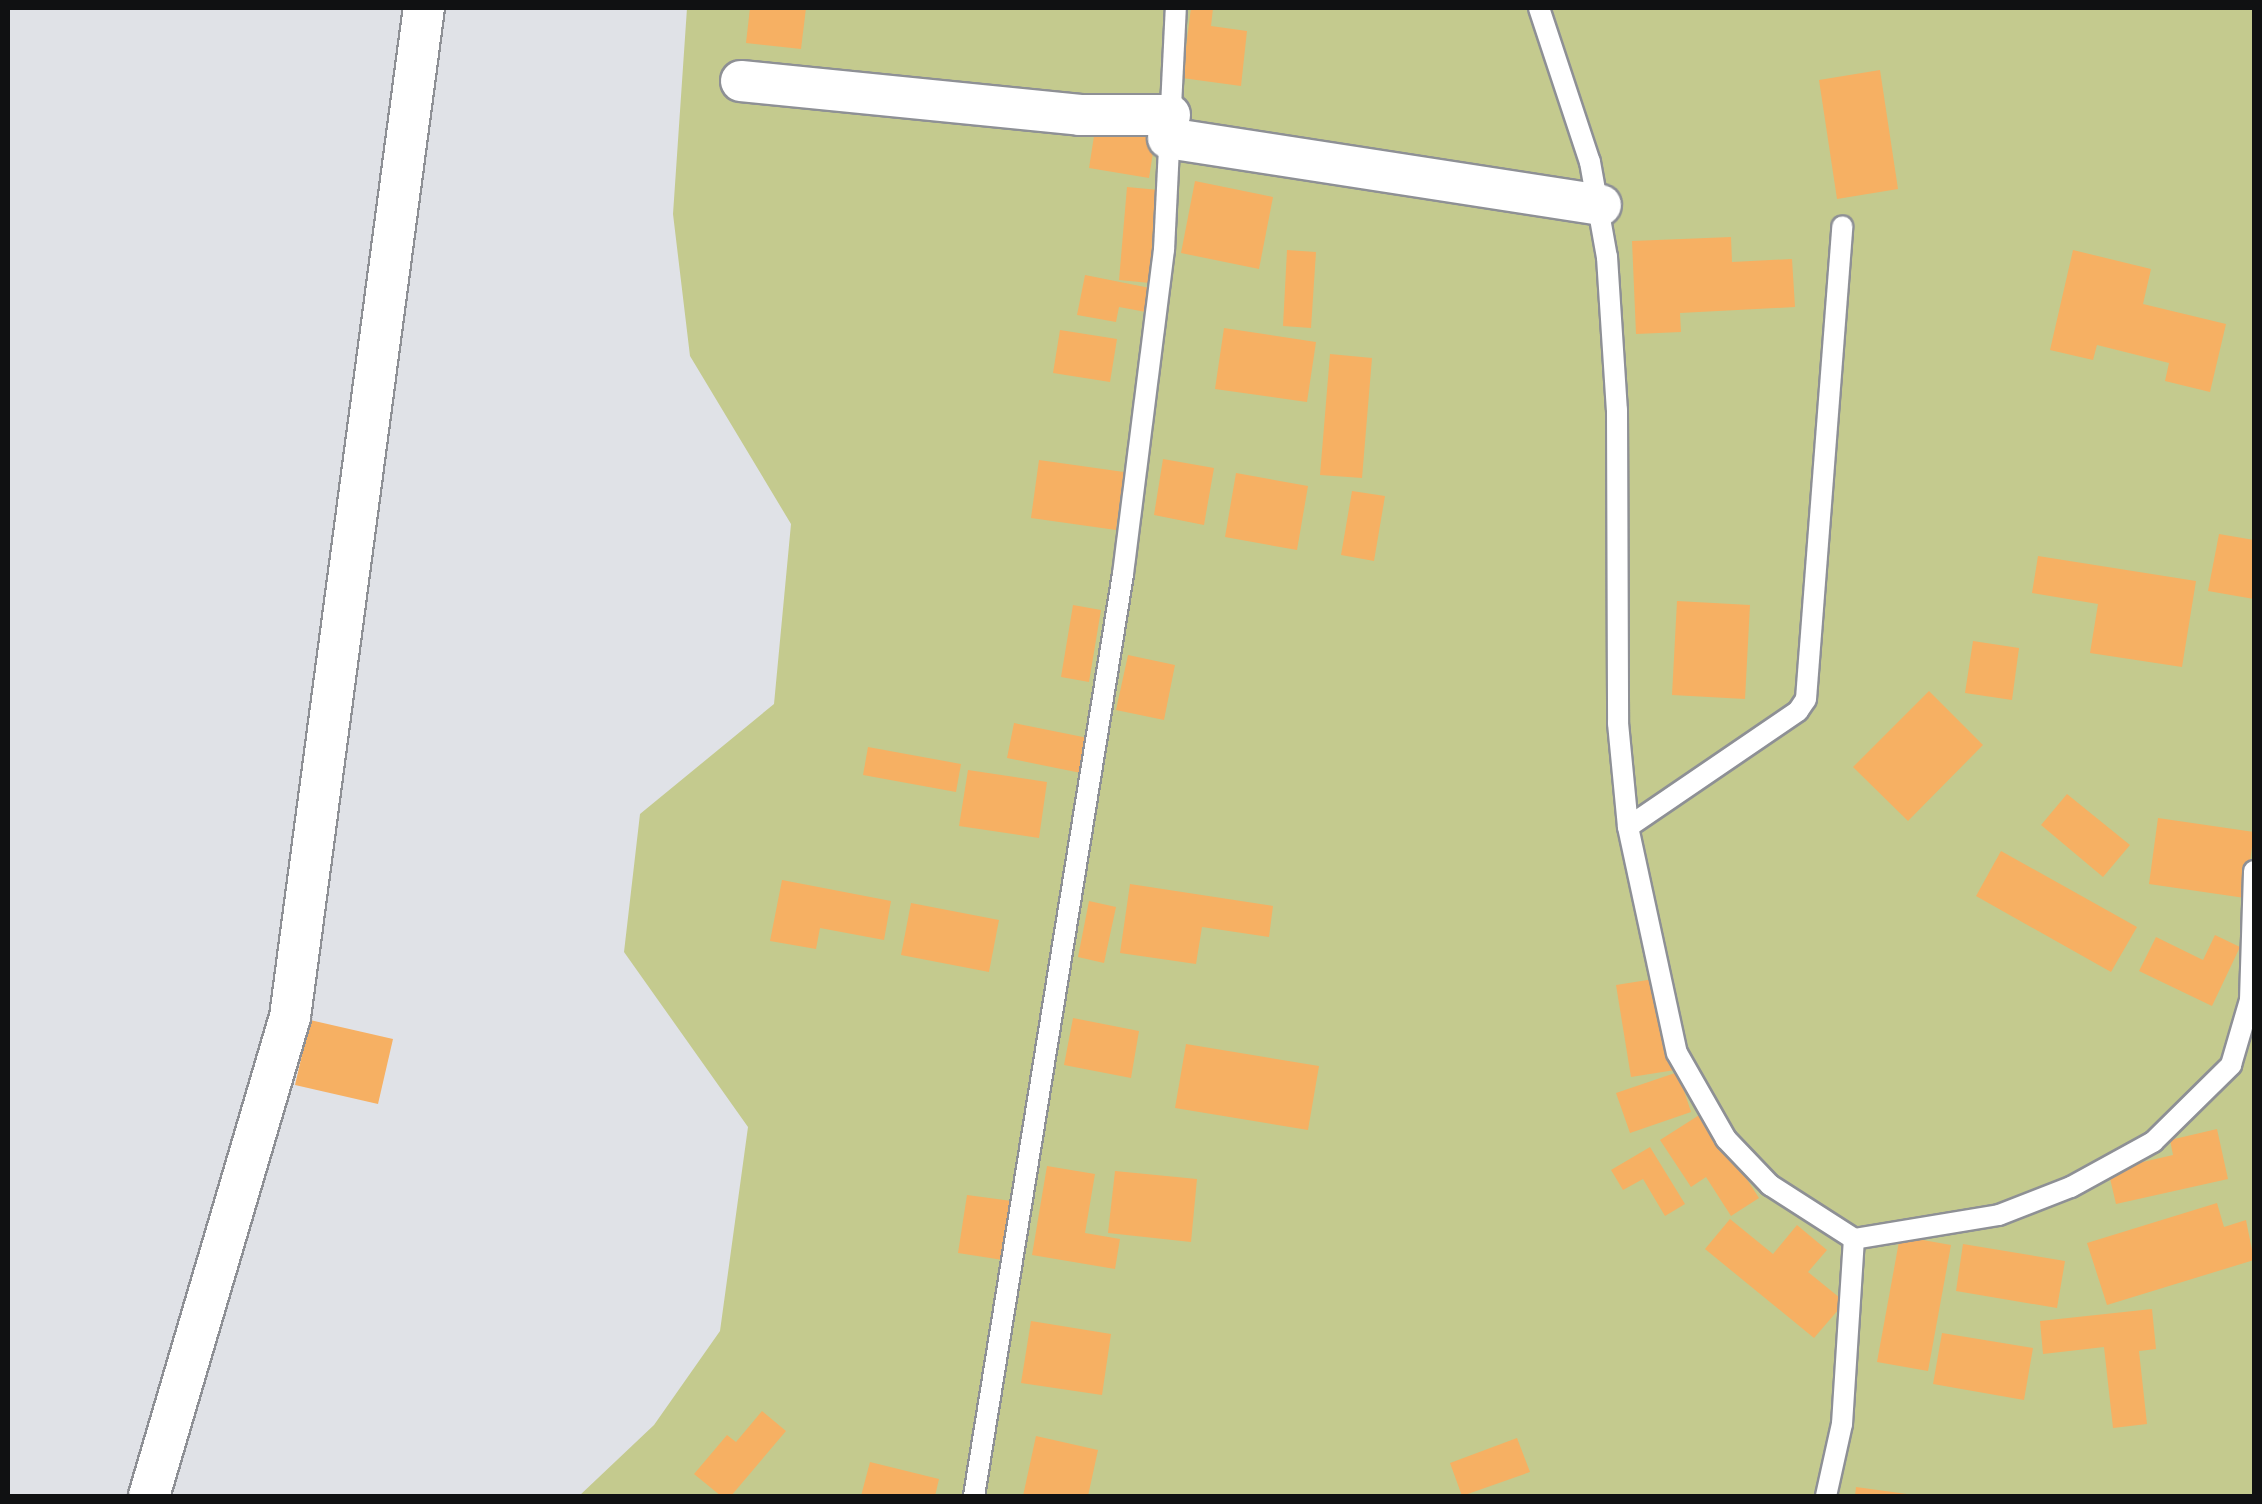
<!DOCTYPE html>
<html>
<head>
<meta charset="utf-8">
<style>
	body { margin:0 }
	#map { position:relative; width:2262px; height:1504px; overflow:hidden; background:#e0e2e7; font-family:"Roboto Condensed",sans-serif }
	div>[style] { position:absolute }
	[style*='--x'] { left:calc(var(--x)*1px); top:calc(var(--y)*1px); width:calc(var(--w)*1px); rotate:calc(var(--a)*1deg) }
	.green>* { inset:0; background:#c4ca8e }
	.building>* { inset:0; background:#f6b063 }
	.roads { filter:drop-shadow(2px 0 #8e9095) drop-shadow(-2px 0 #8e9095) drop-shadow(0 2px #8e9095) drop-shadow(0 -2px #8e9095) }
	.lane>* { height:20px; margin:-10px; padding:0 10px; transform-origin:10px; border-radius:10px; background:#fff }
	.street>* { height:40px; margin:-20px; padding:0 20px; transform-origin:20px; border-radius:20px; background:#fff }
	span { translate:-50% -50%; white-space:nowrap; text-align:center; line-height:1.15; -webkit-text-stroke:10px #fff; paint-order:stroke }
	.frame { position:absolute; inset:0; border:10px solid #101112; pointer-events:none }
</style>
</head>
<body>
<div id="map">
	<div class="green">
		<i style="clip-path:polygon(687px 8px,2254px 8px,2254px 1496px,579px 1496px,654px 1425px,720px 1331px,748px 1127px,624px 952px,640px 814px,774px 704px,791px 524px,690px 356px,673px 214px)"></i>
	</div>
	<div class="building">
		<i style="clip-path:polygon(750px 8px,806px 8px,801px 49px,746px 43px)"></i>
		<i style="clip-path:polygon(1191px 8px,1213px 8px,1211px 26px,1247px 31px,1241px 86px,1182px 78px)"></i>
		<i style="clip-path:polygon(1880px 70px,1898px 189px,1837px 199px,1819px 80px)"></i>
		<i style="clip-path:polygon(1097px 117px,1157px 127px,1149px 178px,1089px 168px)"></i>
		<i style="clip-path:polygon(1195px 181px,1273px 197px,1259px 269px,1181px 253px)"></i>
		<i style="clip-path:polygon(1127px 187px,1159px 190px,1150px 283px,1119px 280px)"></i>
		<i style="clip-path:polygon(1731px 237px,1732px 262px,1792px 259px,1795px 307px,1680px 313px,1681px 332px,1636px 334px,1632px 241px)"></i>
		<i style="clip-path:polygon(1287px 250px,1316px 252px,1311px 328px,1283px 326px)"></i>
		<i style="clip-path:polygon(2073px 250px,2151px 269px,2143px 304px,2226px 324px,2210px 392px,2165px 381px,2169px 363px,2097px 345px,2093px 360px,2050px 350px)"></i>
		<i style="clip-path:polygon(1085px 275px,1150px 288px,1146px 312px,1119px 307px,1116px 322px,1077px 315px)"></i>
		<i style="clip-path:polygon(1224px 328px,1316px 342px,1307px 402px,1215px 389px)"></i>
		<i style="clip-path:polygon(1060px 330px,1117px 339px,1110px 382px,1053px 373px)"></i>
		<i style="clip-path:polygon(1330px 354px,1372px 358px,1362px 478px,1320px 475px)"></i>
		<i style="clip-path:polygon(1163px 459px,1214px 468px,1204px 525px,1154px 515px)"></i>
		<i style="clip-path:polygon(1039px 460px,1124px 472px,1116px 530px,1031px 518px)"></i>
		<i style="clip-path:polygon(1236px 473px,1308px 486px,1297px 550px,1225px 537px)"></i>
		<i style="clip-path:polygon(1352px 491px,1385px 496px,1374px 561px,1341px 555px)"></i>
		<i style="clip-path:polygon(2219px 534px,2254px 540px,2254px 599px,2208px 591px)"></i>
		<i style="clip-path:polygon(2038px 556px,2196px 581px,2182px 667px,2090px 653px,2098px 604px,2032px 593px)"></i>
		<i style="clip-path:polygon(1677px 601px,1750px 605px,1745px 699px,1672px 695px)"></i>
		<i style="clip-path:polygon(1073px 605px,1101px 610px,1089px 682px,1061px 677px)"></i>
		<i style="clip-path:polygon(1973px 641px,2019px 648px,2012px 700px,1965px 693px)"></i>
		<i style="clip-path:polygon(1128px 655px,1175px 665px,1164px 720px,1116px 710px)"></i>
		<i style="clip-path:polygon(1929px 691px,1983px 745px,1908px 821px,1853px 767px)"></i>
		<i style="clip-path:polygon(1014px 723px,1088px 738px,1081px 773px,1007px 758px)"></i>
		<i style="clip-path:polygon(868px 747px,961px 764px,956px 792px,863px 775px)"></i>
		<i style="clip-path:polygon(968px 770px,1047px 782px,1039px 838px,959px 826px)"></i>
		<i style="clip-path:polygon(2067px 794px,2130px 845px,2103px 877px,2041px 825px)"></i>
		<i style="clip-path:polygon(2158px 818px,2254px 832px,2245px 898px,2149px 884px)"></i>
		<i style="clip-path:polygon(2001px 851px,2137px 927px,2111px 972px,1976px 896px)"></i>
		<i style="clip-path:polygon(782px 880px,891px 901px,884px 940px,820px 928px,816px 949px,770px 941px)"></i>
		<i style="clip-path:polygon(1130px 884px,1273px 906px,1269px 937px,1202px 927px,1196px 964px,1120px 953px)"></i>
		<i style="clip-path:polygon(1089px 901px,1116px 907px,1104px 963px,1078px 957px)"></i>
		<i style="clip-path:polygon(911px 903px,999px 920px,989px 972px,901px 955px)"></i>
		<i style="clip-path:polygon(2215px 935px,2240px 947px,2212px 1006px,2139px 971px,2156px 937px,2203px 960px)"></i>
		<i style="clip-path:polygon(1660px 978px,1675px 1070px,1631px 1077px,1616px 985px)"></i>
		<i style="clip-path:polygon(1073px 1018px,1139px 1031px,1131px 1078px,1064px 1065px)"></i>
		<i style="clip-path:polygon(310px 1020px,393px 1039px,378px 1104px,295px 1085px)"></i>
		<i style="clip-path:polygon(1186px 1044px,1319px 1066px,1308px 1130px,1175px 1108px)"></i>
		<i style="clip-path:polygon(1678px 1072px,1691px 1112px,1630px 1133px,1616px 1093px)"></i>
		<i style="clip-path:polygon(1704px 1112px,1759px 1198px,1731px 1216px,1706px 1177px,1691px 1187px,1660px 1140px)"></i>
		<i style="clip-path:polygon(2217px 1129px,2228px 1179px,2116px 1204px,2108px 1170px,2173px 1155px,2170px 1140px)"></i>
		<i style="clip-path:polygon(1650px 1147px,1685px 1204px,1665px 1216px,1643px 1179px,1623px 1190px,1611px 1170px)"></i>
		<i style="clip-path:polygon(1047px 1166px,1095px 1174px,1085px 1233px,1120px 1239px,1115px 1269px,1032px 1255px)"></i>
		<i style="clip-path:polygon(1115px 1171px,1197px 1179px,1191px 1242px,1108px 1233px)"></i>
		<i style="clip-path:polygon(967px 1195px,1012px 1201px,1003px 1260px,958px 1253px)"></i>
		<i style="clip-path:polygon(2217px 1203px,2224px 1227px,2246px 1220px,2254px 1260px,2107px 1305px,2087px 1243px)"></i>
		<i style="clip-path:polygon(1730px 1219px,1773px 1254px,1797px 1225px,1827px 1250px,1808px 1272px,1845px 1302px,1814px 1338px,1705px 1249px)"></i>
		<i style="clip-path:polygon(1900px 1236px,1951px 1245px,1928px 1371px,1877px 1362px)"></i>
		<i style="clip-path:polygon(1963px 1244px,2065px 1261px,2057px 1308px,1956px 1291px)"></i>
		<i style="clip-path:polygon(2152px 1309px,2156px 1349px,2139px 1351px,2147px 1424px,2113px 1428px,2104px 1347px,2043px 1354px,2040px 1321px)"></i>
		<i style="clip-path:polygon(1031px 1321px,1111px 1334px,1102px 1395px,1021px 1383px)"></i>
		<i style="clip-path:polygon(1942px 1333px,2033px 1348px,2024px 1400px,1933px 1384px)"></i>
		<i style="clip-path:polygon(762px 1411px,786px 1431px,731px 1496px,721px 1496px,694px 1474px,727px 1435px,736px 1442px)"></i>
		<i style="clip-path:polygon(1036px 1436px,1098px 1450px,1088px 1496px,1023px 1496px)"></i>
		<i style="clip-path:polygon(1517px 1438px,1530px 1472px,1462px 1496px,1450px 1463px)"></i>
		<i style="clip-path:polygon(870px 1462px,939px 1479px,935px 1496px,861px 1496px)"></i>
		<i style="clip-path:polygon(1856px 1487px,1907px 1494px,1907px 1496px,1855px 1496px)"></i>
	</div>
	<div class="roads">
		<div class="lane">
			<i style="--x:1539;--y:8;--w:162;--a:71.7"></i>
			<i style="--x:1590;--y:162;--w:97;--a:79.9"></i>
			<i style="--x:1607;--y:257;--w:153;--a:86.3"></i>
			<i style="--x:1617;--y:410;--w:313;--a:89.8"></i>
			<i style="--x:1618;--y:723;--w:104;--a:84.5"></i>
			<i style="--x:1628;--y:827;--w:231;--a:77.8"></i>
			<i style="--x:1677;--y:1053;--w:99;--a:60.3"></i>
			<i style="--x:1726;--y:1139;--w:64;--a:46.3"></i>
			<i style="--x:1770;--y:1185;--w:100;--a:32.7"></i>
			<i style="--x:1854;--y:1239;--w:147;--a:-9.4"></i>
			<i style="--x:1999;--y:1215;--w:77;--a:-21.3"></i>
			<i style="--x:2071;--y:1187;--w:94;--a:-28.8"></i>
			<i style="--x:2153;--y:1142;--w:110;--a:-44.6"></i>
			<i style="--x:2231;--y:1065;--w:68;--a:-73.7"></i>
			<i style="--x:2250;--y:1000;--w:129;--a:-88.2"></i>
			<i style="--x:1628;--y:827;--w:206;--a:-34.3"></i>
			<i style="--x:1798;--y:711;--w:14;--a:-56"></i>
			<i style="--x:1806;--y:699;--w:474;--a:-85.6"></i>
			<i style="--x:974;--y:1496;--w:934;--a:-80.82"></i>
			<i style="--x:1123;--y:574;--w:327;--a:-82.8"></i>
			<i style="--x:1164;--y:250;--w:242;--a:-87.2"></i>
			<i style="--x:1826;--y:1496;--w:74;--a:-77.5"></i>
			<i style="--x:1842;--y:1424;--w:185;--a:-86.3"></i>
		</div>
		<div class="street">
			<i style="--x:741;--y:81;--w:341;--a:5.7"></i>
			<i style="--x:1080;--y:115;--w:90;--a:0"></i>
			<i style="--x:1168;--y:138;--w:438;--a:8.8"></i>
			<i style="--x:149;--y:1496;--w:499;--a:-73.6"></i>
			<i style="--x:290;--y:1017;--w:1018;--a:-82.44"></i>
		</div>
	</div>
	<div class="frame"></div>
</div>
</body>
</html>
